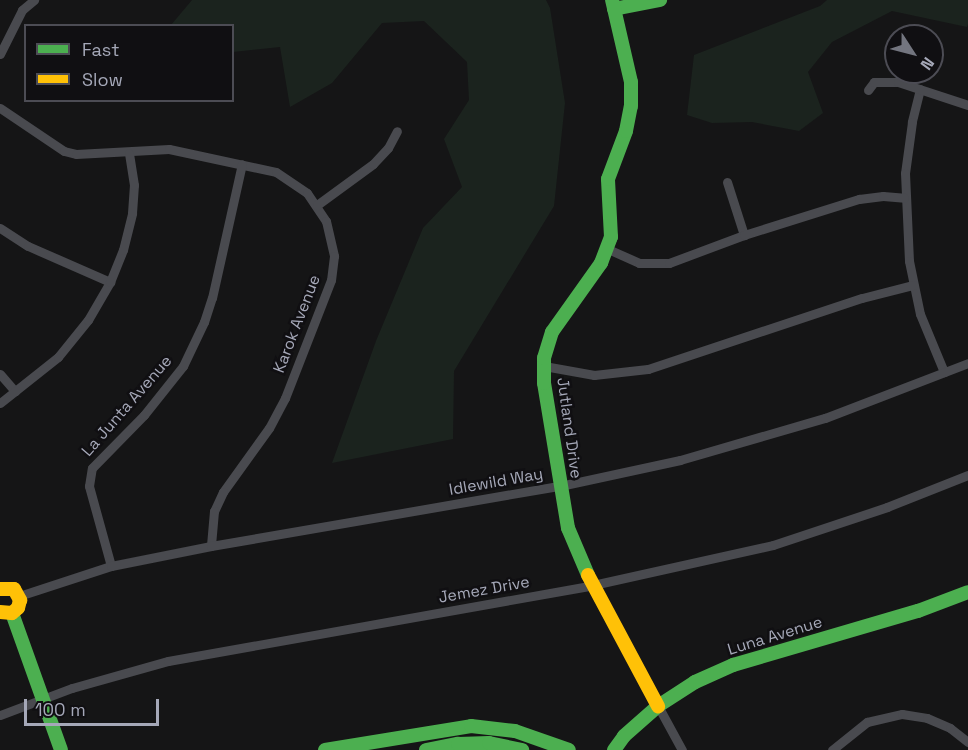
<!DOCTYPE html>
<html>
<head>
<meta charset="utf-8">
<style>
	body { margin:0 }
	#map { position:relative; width:968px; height:750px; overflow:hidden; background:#151516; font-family:"Space Grotesk",sans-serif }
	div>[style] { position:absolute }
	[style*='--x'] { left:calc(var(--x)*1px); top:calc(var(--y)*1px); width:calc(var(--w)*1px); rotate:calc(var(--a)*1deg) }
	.green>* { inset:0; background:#1b231e }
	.street>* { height:9px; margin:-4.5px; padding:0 4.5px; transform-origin:4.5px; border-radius:4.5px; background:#494a4f }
	.fast>* { height:14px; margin:-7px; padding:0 7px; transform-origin:7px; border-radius:7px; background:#4caf50 }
	.slow>* { height:14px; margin:-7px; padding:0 7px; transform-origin:7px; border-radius:7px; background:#ffc107 }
	span { translate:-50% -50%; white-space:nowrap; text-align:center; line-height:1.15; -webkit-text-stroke:5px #100f12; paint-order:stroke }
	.street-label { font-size:16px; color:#a5a8b8 }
	.legend { position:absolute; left:24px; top:24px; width:210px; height:78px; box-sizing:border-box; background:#100f12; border:2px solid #4c4c54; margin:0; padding:8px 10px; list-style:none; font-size:18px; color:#a5a8b8 }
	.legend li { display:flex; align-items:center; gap:12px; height:30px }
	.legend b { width:30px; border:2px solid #4c4c54 }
	.north { position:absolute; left:884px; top:24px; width:60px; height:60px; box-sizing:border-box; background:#100f12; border:2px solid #4c4c54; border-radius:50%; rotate:126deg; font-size:16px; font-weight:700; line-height:24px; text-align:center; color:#a5a8b8 }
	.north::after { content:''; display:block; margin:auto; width:21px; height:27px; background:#73757f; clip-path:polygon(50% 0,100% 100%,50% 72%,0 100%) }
	.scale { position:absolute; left:24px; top:699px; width:135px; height:27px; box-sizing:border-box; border:3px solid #a5a8b8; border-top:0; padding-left:8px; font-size:18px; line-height:21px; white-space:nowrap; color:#a5a8b8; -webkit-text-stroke:4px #100f12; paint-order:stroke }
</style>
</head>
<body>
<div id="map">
	<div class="green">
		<i style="clip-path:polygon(192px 0,546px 0,550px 8px,565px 103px,554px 206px,454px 371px,453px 439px,332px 463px,376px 341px,423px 228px,462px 187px,444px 139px,469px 100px,467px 62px,424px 21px,382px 23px,332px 83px,290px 107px,280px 47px,233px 52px,232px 26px,171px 25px)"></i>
		<i style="clip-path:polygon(827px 0,968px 0,968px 24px,967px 27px,892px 11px,832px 42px,808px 72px,823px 113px,799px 131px,752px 122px,712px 123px,687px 115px,694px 55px,820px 6px)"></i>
	</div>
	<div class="street">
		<i style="--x:0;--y:54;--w:49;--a:-63.4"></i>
		<i style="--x:22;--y:10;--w:16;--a:-40"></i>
		<i style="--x:920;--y:89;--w:34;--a:104"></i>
		<i style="--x:912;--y:122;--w:51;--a:97.8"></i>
		<i style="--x:905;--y:173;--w:88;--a:87.4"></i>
		<i style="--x:909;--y:261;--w:54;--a:78.3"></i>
		<i style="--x:920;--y:314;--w:63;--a:67.5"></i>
		<i style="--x:868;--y:90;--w:10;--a:-53"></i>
		<i style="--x:874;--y:82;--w:24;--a:0"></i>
		<i style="--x:898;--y:82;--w:74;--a:18.2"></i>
		<i style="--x:0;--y:108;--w:77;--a:33.9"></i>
		<i style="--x:64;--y:151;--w:12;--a:14"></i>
		<i style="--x:76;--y:154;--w:93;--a:-3.1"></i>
		<i style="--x:169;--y:149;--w:109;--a:12.1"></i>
		<i style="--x:276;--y:172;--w:37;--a:34"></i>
		<i style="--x:307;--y:193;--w:34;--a:56"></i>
		<i style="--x:326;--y:221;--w:36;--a:77"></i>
		<i style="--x:334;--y:256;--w:24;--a:97"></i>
		<i style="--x:331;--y:280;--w:127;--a:111.3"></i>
		<i style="--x:285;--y:398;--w:34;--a:118"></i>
		<i style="--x:269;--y:428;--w:79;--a:125.7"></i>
		<i style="--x:223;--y:492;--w:21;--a:115"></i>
		<i style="--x:214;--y:511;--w:35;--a:95"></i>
		<i style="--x:727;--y:182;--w:56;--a:72.2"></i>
		<i style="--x:317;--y:205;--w:69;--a:-36.2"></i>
		<i style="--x:373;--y:164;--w:22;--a:-47"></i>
		<i style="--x:388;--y:148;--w:19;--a:-62"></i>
		<i style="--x:0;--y:228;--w:33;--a:33"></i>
		<i style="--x:28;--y:246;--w:90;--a:23.7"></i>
		<i style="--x:608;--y:249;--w:34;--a:24"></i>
		<i style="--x:639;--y:263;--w:30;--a:0"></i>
		<i style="--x:669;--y:263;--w:80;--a:-20.5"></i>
		<i style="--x:744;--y:235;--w:121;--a:-17.4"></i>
		<i style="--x:859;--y:199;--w:24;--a:-7"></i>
		<i style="--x:883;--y:196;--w:21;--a:5"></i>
		<i style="--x:544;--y:366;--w:51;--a:10.2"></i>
		<i style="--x:594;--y:375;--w:54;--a:-6.3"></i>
		<i style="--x:648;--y:369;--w:225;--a:-18.4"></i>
		<i style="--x:862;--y:298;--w:53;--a:-14.3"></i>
		<i style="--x:0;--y:374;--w:23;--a:49"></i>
		<i style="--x:0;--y:403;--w:74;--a:-38.4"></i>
		<i style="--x:58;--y:357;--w:48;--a:-51"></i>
		<i style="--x:88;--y:320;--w:44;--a:-59.9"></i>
		<i style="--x:110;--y:282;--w:35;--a:-68"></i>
		<i style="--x:123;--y:250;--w:38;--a:-76"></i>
		<i style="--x:132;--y:213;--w:28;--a:-86"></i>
		<i style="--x:134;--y:185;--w:32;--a:-99"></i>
		<i style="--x:111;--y:566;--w:83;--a:-105.4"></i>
		<i style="--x:89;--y:486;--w:18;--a:-81"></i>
		<i style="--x:92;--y:468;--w:74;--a:-45.5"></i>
		<i style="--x:144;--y:415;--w:63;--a:-51.5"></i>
		<i style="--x:183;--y:366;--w:49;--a:-64.5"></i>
		<i style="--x:204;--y:322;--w:25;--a:-72"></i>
		<i style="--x:212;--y:298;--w:137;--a:-77.4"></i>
		<i style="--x:19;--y:596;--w:97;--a:-18.1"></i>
		<i style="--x:111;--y:566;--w:102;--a:-11.3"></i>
		<i style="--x:211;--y:546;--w:354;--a:-9.8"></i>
		<i style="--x:560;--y:486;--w:123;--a:-12.2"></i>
		<i style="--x:680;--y:460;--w:151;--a:-16.2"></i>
		<i style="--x:825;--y:418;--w:153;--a:-21"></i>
		<i style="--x:658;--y:706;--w:50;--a:61.4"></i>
		<i style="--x:0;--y:715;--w:77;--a:-20.6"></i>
		<i style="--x:72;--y:688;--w:100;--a:-15.7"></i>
		<i style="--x:168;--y:661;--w:432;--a:-10.1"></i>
		<i style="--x:593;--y:585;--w:184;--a:-12.5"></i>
		<i style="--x:773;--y:545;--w:120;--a:-18.4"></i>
		<i style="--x:887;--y:507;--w:87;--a:-21.6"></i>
		<i style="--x:832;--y:750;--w:45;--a:-38.7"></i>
		<i style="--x:867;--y:722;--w:36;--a:-13"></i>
		<i style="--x:902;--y:714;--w:25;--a:9"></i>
		<i style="--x:927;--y:718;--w:25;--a:23"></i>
		<i style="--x:950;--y:728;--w:23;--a:38"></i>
	</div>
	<div class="fast">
		<i style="--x:614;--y:9;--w:47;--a:-11.1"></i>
		<i style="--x:588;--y:575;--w:51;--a:-113.1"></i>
		<i style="--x:568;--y:528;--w:147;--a:-99.4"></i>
		<i style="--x:544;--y:383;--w:25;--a:-90"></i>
		<i style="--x:544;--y:358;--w:27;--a:-73"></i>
		<i style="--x:552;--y:332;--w:85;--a:-54.6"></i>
		<i style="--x:601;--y:263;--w:28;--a:-69"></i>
		<i style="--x:611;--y:237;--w:58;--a:-93"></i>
		<i style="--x:608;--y:179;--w:51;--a:-69.4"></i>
		<i style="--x:626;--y:131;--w:25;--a:-79"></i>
		<i style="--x:631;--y:106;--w:24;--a:-90"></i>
		<i style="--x:631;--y:82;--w:84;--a:-103"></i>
		<i style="--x:12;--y:613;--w:145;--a:70.3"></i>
		<i style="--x:325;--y:750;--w:148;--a:-9.3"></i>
		<i style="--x:471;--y:726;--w:44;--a:6.5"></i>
		<i style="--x:515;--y:731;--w:57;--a:19.4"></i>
		<i style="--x:426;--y:750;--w:33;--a:-11"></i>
		<i style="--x:458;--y:744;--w:31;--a:-2"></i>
		<i style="--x:489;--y:743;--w:34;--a:12"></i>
		<i style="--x:614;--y:750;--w:17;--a:-54"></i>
		<i style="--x:624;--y:736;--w:45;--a:-41.4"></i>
		<i style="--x:658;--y:706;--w:44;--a:-33"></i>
		<i style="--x:695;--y:682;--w:42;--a:-24.1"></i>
		<i style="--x:733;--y:665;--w:193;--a:-16.3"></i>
		<i style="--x:918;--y:611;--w:53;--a:-20.8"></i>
	</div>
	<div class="slow">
		<i style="--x:588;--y:575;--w:149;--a:61.9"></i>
		<i style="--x:0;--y:589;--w:14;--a:0"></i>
		<i style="--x:14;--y:589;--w:13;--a:61"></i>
		<i style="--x:20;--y:600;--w:8;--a:104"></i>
		<i style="--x:18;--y:608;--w:8;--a:140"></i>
		<i style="--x:12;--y:613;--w:12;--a:-175"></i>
	</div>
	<div class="street-label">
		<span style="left:297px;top:324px;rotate:-69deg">Karok Avenue</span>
		<span style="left:127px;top:406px;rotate:-49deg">La Junta Avenue</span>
		<span style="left:569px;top:428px;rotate:82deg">Jutland Drive</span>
		<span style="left:496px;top:482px;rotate:-10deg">Idlewild Way</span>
		<span style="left:484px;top:590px;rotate:-10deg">Jemez Drive</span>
		<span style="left:775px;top:636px;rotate:-17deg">Luna Avenue</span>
	</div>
	<ul class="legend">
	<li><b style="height:8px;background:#4caf50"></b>Fast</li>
	<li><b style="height:8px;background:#ffc107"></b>Slow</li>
	</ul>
	<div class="north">N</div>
	<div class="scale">100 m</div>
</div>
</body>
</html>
